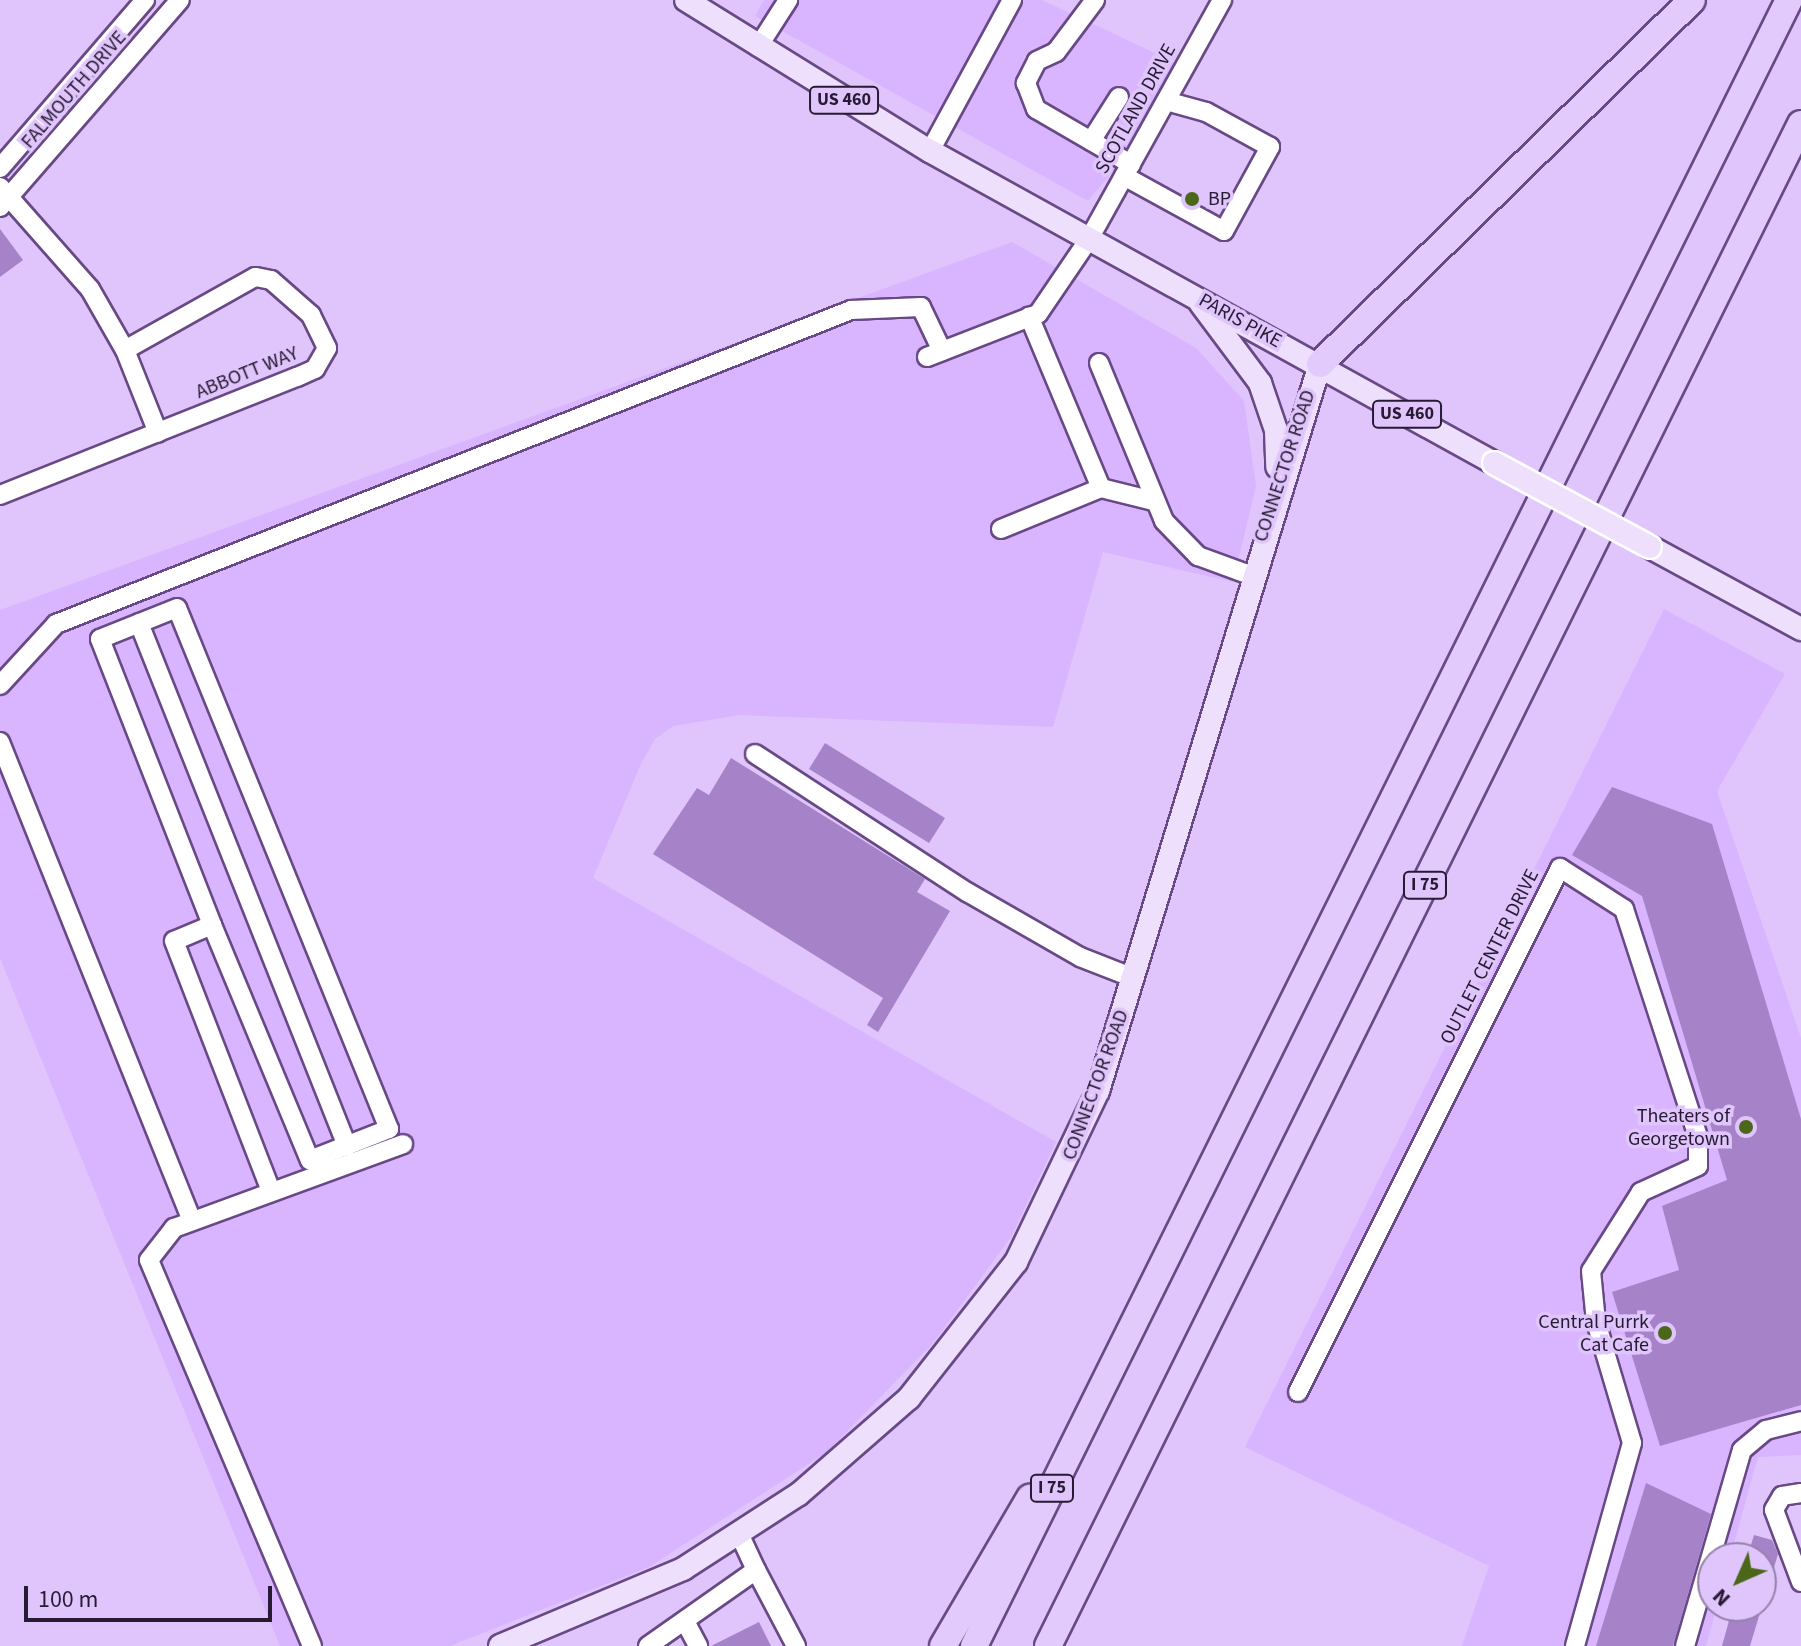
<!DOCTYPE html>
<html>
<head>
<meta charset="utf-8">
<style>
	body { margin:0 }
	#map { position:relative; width:1801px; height:1646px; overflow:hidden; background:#dfc5fb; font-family:"Source Sans 3",sans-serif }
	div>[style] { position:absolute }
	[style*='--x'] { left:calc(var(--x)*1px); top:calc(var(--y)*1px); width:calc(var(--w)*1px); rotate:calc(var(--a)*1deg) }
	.built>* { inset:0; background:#d9b4ff }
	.building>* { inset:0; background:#a683c9 }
	.roads { filter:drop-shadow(2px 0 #684985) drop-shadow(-2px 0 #684985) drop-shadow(0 2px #684985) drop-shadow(0 -2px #684985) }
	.minor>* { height:18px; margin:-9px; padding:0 9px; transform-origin:9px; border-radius:9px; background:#fff }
	.major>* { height:22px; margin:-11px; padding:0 11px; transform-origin:11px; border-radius:11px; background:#eee0fd }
	.highway>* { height:26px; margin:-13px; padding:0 13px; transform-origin:13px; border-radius:13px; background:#e2cbfc }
	.bridges { filter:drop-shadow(2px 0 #fff) drop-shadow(-2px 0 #fff) drop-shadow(0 2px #fff) drop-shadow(0 -2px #fff) }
	.major-bridge>* { height:22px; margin:-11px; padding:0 11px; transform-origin:11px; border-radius:11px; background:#eee0fd }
	.dots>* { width:22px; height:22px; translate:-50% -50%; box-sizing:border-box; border:4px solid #dfc5fb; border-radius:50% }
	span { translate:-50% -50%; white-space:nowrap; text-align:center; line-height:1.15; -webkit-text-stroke:7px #dfc5fb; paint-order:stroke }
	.shield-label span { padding:2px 6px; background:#dfc5fb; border:2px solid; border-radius:6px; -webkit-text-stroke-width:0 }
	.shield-label { font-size:18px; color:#271a33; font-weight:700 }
	.street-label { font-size:20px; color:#271a33 }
	.poi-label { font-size:20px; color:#271a33 }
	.left { translate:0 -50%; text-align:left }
	.right { translate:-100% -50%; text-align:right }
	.north { position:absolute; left:1697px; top:1542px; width:80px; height:80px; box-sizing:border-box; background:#dfc5fb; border:2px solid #9581ab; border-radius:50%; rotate:225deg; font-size:22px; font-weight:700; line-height:32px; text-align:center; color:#271a33 }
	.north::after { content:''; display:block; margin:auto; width:28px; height:36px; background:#4c6719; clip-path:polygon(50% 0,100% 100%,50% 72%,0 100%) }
	.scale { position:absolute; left:24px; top:1586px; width:248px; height:36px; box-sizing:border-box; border:4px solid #271a33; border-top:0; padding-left:10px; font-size:24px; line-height:28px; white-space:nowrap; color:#271a33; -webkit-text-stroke:6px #dfc5fb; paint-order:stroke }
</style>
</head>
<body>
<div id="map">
	<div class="built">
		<i style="clip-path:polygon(764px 0,1042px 0,1178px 64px,1131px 150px,1088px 201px,755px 16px)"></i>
		<i style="clip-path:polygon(1012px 242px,1196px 348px,1244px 401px,1256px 486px,1233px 582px,1103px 552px,1053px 727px,739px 715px,673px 726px,655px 739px,640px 766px,593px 878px,1056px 1142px,1011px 1237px,933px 1343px,827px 1452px,649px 1567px,450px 1646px,280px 1646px,0 958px,0 610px)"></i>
		<i style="clip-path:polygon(1664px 609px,1785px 674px,1717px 791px,1801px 1038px,1801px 1455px,1758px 1457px,1730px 1558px,1713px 1558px,1717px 1606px,1706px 1646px,1462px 1646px,1489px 1566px,1245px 1447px)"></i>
	</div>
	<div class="building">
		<i style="clip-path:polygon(0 229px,23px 260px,0 277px)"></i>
		<i style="clip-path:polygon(825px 743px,945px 818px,929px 843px,809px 769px)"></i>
		<i style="clip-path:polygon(731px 758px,925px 879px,917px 892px,950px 911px,878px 1032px,867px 1025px,883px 998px,653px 854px,697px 788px,709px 795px)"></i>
		<i style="clip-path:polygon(1612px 787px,1712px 824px,1801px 1119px,1801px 1405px,1660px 1446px,1612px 1292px,1679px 1270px,1662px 1206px,1727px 1180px,1642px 896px,1572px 855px)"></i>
		<i style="clip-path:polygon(1646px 1483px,1711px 1514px,1673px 1646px,1596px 1646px)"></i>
		<i style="clip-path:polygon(1754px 1535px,1772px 1540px,1778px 1554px,1765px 1598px,1761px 1558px,1747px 1558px)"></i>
		<i style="clip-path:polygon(1733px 1606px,1762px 1606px,1750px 1646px,1722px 1646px)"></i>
		<i style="clip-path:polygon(759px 1622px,771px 1646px,711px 1646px)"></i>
	</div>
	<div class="roads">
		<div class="minor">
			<i style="--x:1095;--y:0;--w:65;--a:126.9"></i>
			<i style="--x:1056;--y:52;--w:21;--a:155"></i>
			<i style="--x:1037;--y:61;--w:25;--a:117"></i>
			<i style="--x:1026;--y:83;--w:28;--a:69"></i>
			<i style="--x:1036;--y:109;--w:110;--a:30.1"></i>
			<i style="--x:758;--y:47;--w:56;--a:-57.4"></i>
			<i style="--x:1091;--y:141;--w:52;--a:-57.5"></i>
			<i style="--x:930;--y:151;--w:172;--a:-61.5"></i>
			<i style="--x:0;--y:168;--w:222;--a:-49.2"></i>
			<i style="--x:1124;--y:176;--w:114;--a:28.8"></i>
			<i style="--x:1224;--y:231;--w:96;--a:-61.3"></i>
			<i style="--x:1270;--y:147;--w:73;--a:-151.3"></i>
			<i style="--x:1206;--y:112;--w:41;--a:-164.6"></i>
			<i style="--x:0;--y:187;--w:136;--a:48.6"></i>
			<i style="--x:90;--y:289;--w:70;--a:60.2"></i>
			<i style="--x:125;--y:350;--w:89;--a:68.3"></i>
			<i style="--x:0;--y:207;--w:274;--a:-49"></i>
			<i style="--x:927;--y:357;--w:119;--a:-21.2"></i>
			<i style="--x:1038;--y:314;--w:91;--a:-55.8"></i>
			<i style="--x:1089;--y:239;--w:274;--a:-60.9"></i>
			<i style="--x:1099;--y:363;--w:171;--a:67.6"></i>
			<i style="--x:1164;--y:521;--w:49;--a:45.8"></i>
			<i style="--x:1198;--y:556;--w:55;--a:20.1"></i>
			<i style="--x:1101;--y:488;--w:54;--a:14"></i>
			<i style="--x:0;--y:495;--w:320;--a:-21.7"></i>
			<i style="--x:297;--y:377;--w:20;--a:-24"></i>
			<i style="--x:315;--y:369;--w:24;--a:-60"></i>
			<i style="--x:327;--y:348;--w:37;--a:-116"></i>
			<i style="--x:311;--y:315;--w:53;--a:-138.8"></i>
			<i style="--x:271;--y:280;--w:16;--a:-169"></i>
			<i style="--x:255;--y:277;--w:149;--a:150.7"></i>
			<i style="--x:1001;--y:529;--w:108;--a:-22.3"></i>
			<i style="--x:1101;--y:488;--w:186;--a:-112.7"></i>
			<i style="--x:139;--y:623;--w:563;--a:68.31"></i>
			<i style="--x:0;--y:685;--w:83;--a:-47.4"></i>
			<i style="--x:56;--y:624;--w:855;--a:-21.55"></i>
			<i style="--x:851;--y:310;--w:70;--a:-2.5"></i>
			<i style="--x:921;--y:307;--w:49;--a:64.5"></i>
			<i style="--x:0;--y:742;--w:516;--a:68.16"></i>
			<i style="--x:755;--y:754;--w:253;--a:33.1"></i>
			<i style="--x:967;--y:892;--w:130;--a:29.9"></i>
			<i style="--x:1080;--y:957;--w:58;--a:21.3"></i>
			<i style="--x:212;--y:925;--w:255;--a:67.4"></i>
			<i style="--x:310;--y:1160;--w:85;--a:-21.4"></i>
			<i style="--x:389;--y:1129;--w:562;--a:-112.14"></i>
			<i style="--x:177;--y:608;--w:83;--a:158.1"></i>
			<i style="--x:100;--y:639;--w:307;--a:68.6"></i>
			<i style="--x:212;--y:925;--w:41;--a:157.2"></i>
			<i style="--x:174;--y:941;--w:268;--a:68.8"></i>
			<i style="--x:1298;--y:1392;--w:586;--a:-63.43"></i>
			<i style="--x:1560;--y:868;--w:76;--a:32.6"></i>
			<i style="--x:1624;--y:909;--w:240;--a:72"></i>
			<i style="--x:1698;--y:1137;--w:29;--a:90"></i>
			<i style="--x:1698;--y:1166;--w:63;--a:155.5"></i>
			<i style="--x:1641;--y:1192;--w:93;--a:122.3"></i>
			<i style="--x:1591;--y:1271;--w:51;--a:84.4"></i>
			<i style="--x:1596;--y:1322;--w:126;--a:73.4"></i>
			<i style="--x:1632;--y:1443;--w:211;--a:105.7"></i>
			<i style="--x:1801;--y:1493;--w:19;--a:171"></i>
			<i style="--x:1782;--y:1496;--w:16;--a:120"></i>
			<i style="--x:1774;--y:1510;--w:77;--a:69.4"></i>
			<i style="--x:756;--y:1570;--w:86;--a:62.2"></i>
			<i style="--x:687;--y:1625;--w:24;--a:62"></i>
			<i style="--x:312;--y:1646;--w:419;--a:-112.9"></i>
			<i style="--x:149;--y:1260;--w:41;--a:-52"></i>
			<i style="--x:174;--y:1228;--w:244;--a:-20.1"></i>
			<i style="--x:648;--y:1646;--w:132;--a:-35.1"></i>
			<i style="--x:756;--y:1570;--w:38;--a:-115"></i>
			<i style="--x:1685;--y:1646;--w:204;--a:-73.8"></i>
			<i style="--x:1742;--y:1450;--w:31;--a:-40"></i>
			<i style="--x:1766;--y:1430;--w:36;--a:-14"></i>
		</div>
		<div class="major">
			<i style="--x:686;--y:0;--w:287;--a:31.8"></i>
			<i style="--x:930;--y:151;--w:645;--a:28.95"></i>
			<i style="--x:1201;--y:304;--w:99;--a:53.2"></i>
			<i style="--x:1260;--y:383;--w:50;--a:71.2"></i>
			<i style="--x:1276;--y:430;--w:37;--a:88"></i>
			<i style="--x:1650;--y:547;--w:172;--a:28.5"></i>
			<i style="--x:500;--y:1646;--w:199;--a:-22.8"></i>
			<i style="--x:683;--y:1569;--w:138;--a:-32.9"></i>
			<i style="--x:799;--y:1494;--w:146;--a:-41.1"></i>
			<i style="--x:909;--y:1398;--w:173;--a:-51.8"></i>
			<i style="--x:1016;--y:1262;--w:190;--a:-64.4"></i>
			<i style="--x:1098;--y:1091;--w:760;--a:-73.02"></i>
		</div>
		<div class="highway">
			<i style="--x:1320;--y:364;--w:520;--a:-44.38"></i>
			<i style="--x:943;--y:1646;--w:172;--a:-59.6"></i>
			<i style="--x:974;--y:1646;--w:1837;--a:-63.66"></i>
			<i style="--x:1048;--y:1646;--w:1698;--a:-63.68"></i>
		</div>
	</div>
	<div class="bridges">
		<div class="major-bridge">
			<i style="--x:1494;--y:463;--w:177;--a:28.3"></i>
		</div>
	</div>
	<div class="dots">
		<i style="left:1192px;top:199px;background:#4c6719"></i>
		<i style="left:1746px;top:1127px;background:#4c6719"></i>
		<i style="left:1665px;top:1333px;background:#4c6719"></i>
	</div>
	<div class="shield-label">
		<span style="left:844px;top:100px">US 460</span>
		<span style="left:1407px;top:414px">US 460</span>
		<span style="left:1425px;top:885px">I 75</span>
		<span style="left:1052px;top:1488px">I 75</span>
	</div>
	<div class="street-label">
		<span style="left:74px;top:90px;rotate:-49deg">FALMOUTH DRIVE</span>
		<span style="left:1136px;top:109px;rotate:-61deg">SCOTLAND DRIVE</span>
		<span style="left:1240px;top:321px;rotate:29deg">PARIS PIKE</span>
		<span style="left:247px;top:373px;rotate:-22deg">ABBOTT WAY</span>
		<span style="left:1285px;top:466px;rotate:-72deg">CONNECTOR ROAD</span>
		<span style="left:1490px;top:957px;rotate:-63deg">OUTLET CENTER DRIVE</span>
		<span style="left:1096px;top:1085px;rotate:-70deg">CONNECTOR ROAD</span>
	</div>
	<div class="poi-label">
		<span class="left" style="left:1208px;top:199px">BP</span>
		<span class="right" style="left:1730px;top:1128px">Theaters of<br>Georgetown</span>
		<span class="right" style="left:1649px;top:1334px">Central Purrk<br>Cat Cafe</span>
	</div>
	<div class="north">N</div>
	<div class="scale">100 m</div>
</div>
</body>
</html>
